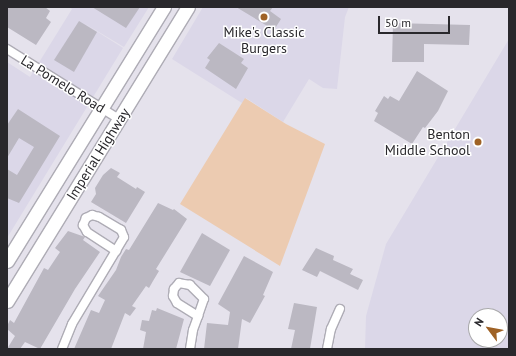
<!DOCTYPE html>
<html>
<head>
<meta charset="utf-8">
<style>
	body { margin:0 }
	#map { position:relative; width:516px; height:356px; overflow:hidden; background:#e5e2ec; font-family:"PT Sans",sans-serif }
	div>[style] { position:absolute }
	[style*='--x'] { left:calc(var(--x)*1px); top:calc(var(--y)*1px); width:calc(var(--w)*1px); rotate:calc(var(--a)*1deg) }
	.built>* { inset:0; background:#dbd7e8 }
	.green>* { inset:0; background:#eccbb1 }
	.building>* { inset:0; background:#bbb8c2 }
	.roads { filter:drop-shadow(1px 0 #aeacb5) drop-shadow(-1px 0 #aeacb5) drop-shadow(0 1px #aeacb5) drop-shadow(0 -1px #aeacb5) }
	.street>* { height:8px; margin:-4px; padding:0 4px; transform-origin:4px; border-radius:4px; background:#fff }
	.primary>* { height:13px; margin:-6.5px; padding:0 6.5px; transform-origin:6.5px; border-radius:6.5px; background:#fff }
	.dots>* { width:11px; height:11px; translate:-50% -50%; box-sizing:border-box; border:2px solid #fff; border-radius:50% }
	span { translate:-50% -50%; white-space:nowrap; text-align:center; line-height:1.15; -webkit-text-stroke:3px #fff; paint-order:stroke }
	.poi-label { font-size:14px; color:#29282c }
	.right { translate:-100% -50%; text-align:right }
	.street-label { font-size:14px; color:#29282c }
	.frame { position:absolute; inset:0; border:8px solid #29282c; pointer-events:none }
	.north { position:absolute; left:468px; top:308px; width:40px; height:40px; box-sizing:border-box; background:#fff; border:1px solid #a9a9ab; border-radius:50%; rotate:302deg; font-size:11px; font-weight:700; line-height:16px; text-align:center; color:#29282c }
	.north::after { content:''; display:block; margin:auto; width:14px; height:18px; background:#9f6226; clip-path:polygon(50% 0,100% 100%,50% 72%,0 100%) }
	.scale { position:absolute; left:378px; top:16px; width:72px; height:18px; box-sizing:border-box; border:2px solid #29282c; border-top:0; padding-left:5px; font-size:12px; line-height:14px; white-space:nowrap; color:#29282c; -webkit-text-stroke:3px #fff; paint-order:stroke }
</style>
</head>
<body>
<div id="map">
	<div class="built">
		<i style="clip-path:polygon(69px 7px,149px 7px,124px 47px,82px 22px,123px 48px,7px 238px,7px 62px,30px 77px,72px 9px)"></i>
		<i style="clip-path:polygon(203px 7px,349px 7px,345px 17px,337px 89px,323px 88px,309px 79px,283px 122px,246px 98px,242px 103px,172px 59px)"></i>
		<i style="clip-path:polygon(evenodd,509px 39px,509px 349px,365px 349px,366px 316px,386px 244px,509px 39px,476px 316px,500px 316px,500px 340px,476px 340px,476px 316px)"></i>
	</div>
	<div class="green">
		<i style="clip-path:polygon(245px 98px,286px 124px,325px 144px,280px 266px,180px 204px)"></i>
	</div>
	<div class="building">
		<i style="clip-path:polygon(7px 7px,45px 7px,50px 11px,46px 18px,51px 22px,36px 45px,7px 27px)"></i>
		<i style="clip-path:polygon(92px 7px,140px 7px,126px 28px)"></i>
		<i style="clip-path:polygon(236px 7px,273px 7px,270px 11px,281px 19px,274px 30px)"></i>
		<i style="clip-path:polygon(79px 21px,97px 32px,74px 72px,54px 60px)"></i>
		<i style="clip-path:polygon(393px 23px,470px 25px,469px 45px,424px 44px,424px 62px,392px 62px)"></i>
		<i style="clip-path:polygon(219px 43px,244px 59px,241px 63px,248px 68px,236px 89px,205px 68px,210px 60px,207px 58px)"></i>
		<i style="clip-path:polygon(417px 71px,448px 91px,438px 111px,425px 128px,423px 127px,412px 144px,374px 121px,378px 113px,375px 111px,384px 96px,388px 99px,390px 96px,399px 101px)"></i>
		<i style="clip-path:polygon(18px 109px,60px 136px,19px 203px,7px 198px,7px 169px,17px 175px,34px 147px,19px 138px,7px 158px,7px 125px)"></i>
		<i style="clip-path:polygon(111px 168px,120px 173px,117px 177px,136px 189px,137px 187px,145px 192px,126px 223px,91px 202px,96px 194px,95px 188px,103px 175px)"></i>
		<i style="clip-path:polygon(158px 203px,173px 210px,174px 209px,187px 219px,156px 269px,159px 271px,153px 281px,149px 288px,146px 286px,132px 306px,136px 308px,130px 316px,125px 313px,111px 349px,74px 349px,91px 310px,99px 313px,105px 300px,98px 296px,116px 270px,121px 257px,126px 249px,129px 250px)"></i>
		<i style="clip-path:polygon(68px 231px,85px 237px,83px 240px,100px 252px,75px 289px,40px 349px,25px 342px,20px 349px,7px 349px,15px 336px,7px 329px,7px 326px,10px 320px,14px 323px,44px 268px,48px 270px,60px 252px,55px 248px)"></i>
		<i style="clip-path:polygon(202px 233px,230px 250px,210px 286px,180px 272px)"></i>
		<i style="clip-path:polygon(316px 248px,334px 256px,333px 260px,353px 269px,350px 274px,363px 280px,358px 290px,320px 271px,317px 277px,302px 270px)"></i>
		<i style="clip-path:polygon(244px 256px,273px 272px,263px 295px,265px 296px,250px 323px,242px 319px,238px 349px,204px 349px,207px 323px,228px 325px,230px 312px,218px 304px)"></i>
		<i style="clip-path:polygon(294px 303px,317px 307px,310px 349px,291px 349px,295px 330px,288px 329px)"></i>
		<i style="clip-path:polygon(157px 308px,184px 319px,176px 349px,143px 349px,146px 332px,140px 330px,142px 320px,149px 321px,152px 310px,156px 311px)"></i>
	</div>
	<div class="roads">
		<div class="street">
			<i style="--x:7;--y:49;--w:132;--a:32"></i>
			<i style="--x:62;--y:349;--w:27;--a:-68"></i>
			<i style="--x:72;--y:324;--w:101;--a:-59.1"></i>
			<i style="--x:124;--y:237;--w:8;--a:-113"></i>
			<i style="--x:121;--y:230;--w:26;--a:-149"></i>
			<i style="--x:99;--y:217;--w:7;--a:-164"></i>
			<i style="--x:92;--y:215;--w:7;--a:153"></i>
			<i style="--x:86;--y:218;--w:8;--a:113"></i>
			<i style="--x:83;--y:225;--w:8;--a:60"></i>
			<i style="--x:87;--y:232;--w:35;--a:33"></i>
			<i style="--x:190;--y:349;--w:19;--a:-81"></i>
			<i style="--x:193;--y:330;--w:15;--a:-70"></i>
			<i style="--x:198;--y:316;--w:18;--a:-71"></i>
			<i style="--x:204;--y:299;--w:20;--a:-135"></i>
			<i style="--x:190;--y:285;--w:11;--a:-170"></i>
			<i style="--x:179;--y:283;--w:8;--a:130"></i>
			<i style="--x:174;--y:289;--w:7;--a:98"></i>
			<i style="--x:173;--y:296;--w:8;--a:60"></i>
			<i style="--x:177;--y:303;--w:25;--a:32"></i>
			<i style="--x:327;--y:349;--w:20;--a:-79"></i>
			<i style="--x:331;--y:329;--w:22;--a:-66"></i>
		</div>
		<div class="primary">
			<i style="--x:7;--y:261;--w:299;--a:-58.3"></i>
			<i style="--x:7;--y:301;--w:345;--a:-58.4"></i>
		</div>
	</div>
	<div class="dots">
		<i style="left:264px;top:17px;background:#9f6226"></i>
		<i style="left:478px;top:142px;background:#9f6226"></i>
	</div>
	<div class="poi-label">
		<span style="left:264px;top:40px">Mike's Classic<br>Burgers</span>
		<span class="right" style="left:470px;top:142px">Benton<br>Middle School</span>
	</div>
	<div class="street-label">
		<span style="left:63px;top:84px;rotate:32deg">La Pomelo Road</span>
		<span style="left:98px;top:154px;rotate:-58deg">Imperial Highway</span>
	</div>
	<div class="frame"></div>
	<div class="north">N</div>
	<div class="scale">50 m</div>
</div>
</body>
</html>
